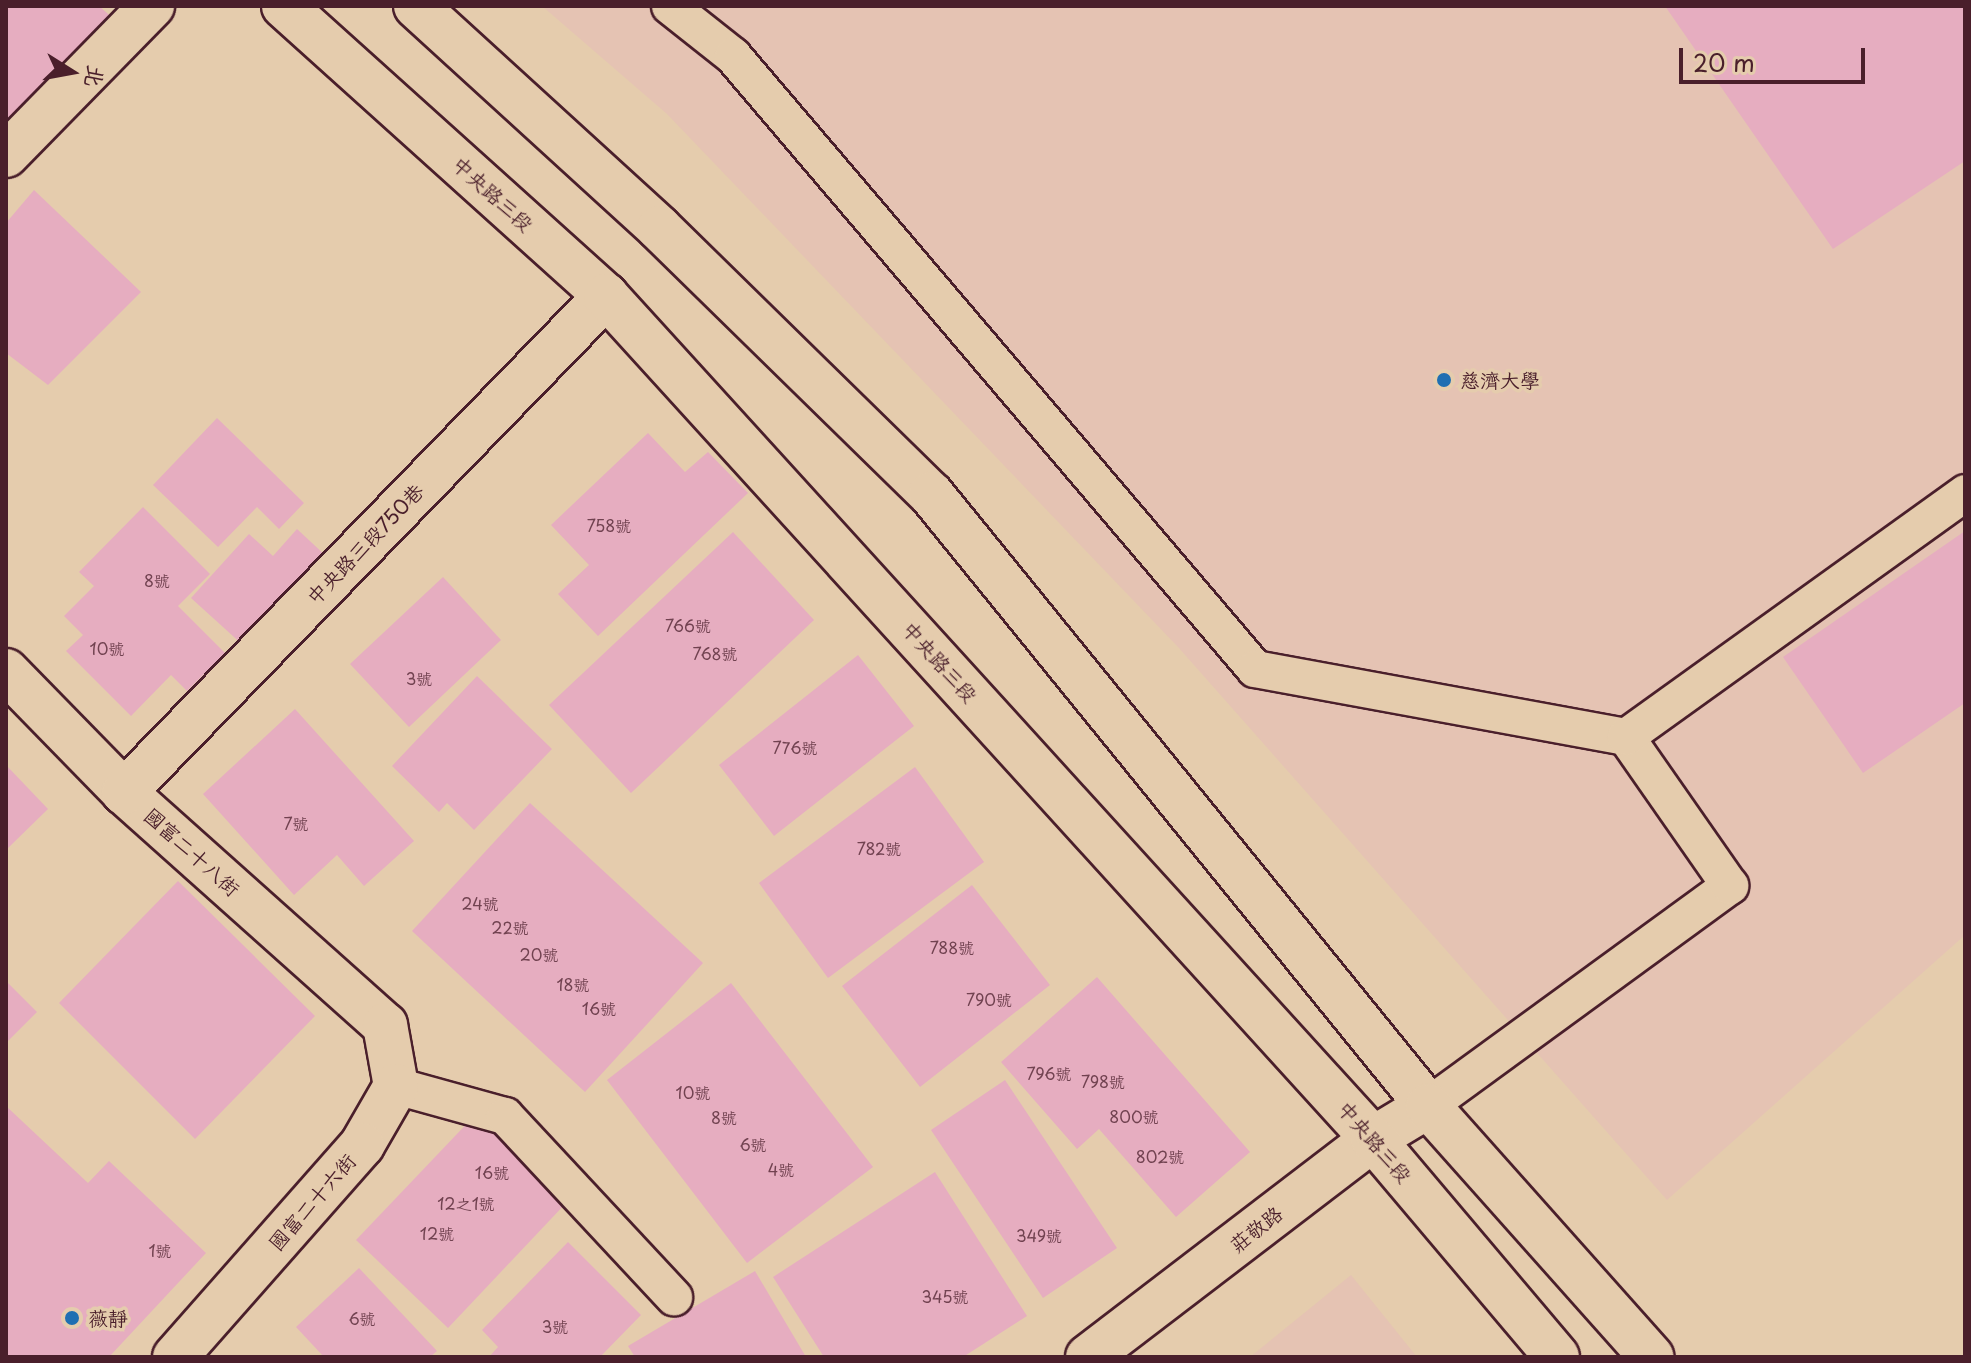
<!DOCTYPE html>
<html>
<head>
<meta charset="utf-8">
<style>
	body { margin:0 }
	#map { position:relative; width:1971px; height:1363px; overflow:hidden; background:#e5ccad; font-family:"Playpen Sans","LXGW WenKai TC",sans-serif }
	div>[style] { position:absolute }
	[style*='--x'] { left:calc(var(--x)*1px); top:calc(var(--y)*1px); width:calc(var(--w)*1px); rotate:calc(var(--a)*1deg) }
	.built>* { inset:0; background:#e5c3b3 }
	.building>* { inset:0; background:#e6adc0 }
	.roads { filter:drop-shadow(2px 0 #4a1f2b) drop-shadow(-2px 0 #4a1f2b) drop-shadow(0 2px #4a1f2b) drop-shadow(0 -2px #4a1f2b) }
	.lane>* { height:36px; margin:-18px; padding:0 18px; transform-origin:18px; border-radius:18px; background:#e5ccad }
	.street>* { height:44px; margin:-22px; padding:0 22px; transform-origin:22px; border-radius:22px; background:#e5ccad }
	.secondary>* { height:44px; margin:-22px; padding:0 22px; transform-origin:22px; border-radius:22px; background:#e5ccad }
	.dots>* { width:22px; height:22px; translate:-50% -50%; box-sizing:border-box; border:4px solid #e5ccad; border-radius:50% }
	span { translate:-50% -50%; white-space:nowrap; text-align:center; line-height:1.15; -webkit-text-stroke:7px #e5ccad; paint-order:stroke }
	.number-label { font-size:16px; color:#714250 }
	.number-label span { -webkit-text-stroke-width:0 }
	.street-label { font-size:20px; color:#4a1f2b }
	.poi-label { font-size:20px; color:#4a1f2b }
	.left { translate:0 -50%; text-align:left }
	.frame { position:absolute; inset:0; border:8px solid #4a1f2b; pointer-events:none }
	.north { position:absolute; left:32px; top:32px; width:80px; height:80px; -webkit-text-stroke:6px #e5ccad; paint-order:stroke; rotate:101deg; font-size:22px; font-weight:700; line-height:32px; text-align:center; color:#4a1f2b }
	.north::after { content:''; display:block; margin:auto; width:28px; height:36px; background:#4a1f2b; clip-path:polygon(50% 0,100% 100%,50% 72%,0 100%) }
	.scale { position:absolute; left:1679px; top:48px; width:186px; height:36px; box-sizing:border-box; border:4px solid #4a1f2b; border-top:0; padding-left:10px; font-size:24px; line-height:28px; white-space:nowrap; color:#4a1f2b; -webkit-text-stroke:6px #e5ccad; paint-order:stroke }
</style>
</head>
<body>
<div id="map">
	<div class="built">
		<i style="clip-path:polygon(542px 6px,1965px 6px,1965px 935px,1667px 1200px,1178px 647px,667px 114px)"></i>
		<i style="clip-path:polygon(1351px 1275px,1417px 1357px,1250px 1357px)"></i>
	</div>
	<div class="building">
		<i style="clip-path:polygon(6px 6px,99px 6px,123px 27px,6px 138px)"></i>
		<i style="clip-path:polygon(1665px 6px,1965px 6px,1965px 161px,1833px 249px)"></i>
		<i style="clip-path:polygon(34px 190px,141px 292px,48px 385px,6px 353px,6px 223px)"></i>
		<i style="clip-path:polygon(217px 418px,304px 503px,279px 529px,257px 507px,218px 547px,153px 485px)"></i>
		<i style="clip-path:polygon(648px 433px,685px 472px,708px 452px,748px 493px,598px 636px,558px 594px,589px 565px,551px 525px)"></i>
		<i style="clip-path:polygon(143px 507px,210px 574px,178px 606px,225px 653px,187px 691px,171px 675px,131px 716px,66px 651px,83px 635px,64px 616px,94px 586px,79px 572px)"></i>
		<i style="clip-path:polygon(297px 529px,326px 556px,245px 647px,191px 598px,249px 534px,273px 556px)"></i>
		<i style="clip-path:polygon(1965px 531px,1965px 703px,1863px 773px,1783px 657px)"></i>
		<i style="clip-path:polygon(733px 532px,814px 620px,631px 793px,549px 705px)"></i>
		<i style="clip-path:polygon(443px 577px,501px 640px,409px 727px,350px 664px)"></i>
		<i style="clip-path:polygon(858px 655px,914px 726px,774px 836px,719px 765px)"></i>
		<i style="clip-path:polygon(477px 676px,552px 749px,474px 830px,447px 803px,439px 812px,392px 766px)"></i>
		<i style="clip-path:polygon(295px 709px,414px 841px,364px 886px,337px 855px,294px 895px,203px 794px)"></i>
		<i style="clip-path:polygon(6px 765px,48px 809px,6px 850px)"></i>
		<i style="clip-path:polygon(915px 767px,984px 862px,828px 978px,759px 883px)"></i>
		<i style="clip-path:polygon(530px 803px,703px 963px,585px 1092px,412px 931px)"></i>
		<i style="clip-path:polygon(178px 881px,315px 1016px,195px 1139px,59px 1003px)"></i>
		<i style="clip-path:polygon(972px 885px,1050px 985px,920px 1087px,842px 986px)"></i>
		<i style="clip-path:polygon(1097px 977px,1250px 1152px,1176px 1217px,1099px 1129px,1077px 1149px,1001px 1062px)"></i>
		<i style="clip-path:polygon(6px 981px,37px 1012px,6px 1043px)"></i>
		<i style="clip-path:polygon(731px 983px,873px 1167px,747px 1263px,607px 1080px)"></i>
		<i style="clip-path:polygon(1005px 1080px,1117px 1248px,1043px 1298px,931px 1130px)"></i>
		<i style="clip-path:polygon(6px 1106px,88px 1183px,109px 1161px,206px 1253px,109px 1357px,6px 1357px)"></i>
		<i style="clip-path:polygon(476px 1114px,567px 1202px,448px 1328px,356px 1240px)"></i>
		<i style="clip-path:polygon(935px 1172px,1027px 1316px,963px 1357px,824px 1357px,773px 1277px)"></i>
		<i style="clip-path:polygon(568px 1242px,641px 1315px,600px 1357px,489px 1357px,498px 1347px,482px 1330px)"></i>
		<i style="clip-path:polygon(359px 1268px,437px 1351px,430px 1357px,324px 1357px,296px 1327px)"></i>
		<i style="clip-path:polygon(755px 1271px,806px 1357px,635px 1357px,628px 1346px)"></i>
	</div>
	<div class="roads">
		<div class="lane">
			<i style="--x:670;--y:6;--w:80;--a:38.4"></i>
			<i style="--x:733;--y:56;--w:805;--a:49.58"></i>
			<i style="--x:1255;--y:669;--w:377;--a:10.4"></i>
			<i style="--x:396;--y:1086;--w:113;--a:15.4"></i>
			<i style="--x:505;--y:1116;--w:248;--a:47"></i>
			<i style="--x:1428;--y:1106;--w:374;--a:-36.1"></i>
			<i style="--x:1730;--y:886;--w:182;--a:-124.9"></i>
			<i style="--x:1626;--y:737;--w:418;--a:-35.7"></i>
		</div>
		<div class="street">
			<i style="--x:6;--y:155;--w:209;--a:-45.6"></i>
			<i style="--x:6;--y:671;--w:169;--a:45.7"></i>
			<i style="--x:124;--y:792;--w:350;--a:41.8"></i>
			<i style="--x:385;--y:1025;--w:62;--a:79.8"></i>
			<i style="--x:396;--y:1086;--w:68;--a:120"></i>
			<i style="--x:362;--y:1145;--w:283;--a:131.4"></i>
			<i style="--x:124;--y:792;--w:692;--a:-45.82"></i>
			<i style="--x:1088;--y:1357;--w:359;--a:-37.4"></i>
			<i style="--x:1373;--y:1139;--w:64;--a:-31"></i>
		</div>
		<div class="secondary">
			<i style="--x:284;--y:6;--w:433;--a:42"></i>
			<i style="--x:606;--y:296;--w:1140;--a:47.7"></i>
			<i style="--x:1373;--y:1139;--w:285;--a:49.8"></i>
			<i style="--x:416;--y:6;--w:329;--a:42.4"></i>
			<i style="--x:659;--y:228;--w:380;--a:44.4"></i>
			<i style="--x:931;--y:494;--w:788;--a:50.92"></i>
			<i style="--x:1428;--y:1106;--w:336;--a:48.3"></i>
		</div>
	</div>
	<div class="dots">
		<i style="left:1444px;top:380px;background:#1f6fb2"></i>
		<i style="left:72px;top:1318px;background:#1f6fb2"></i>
	</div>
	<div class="number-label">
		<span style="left:609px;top:525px">758號</span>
		<span style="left:157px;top:580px">8號</span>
		<span style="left:688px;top:625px">766號</span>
		<span style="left:107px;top:648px">10號</span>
		<span style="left:715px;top:653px">768號</span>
		<span style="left:419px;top:678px">3號</span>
		<span style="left:795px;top:747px">776號</span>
		<span style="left:296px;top:823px">7號</span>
		<span style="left:879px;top:848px">782號</span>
		<span style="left:480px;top:903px">24號</span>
		<span style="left:510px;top:927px">22號</span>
		<span style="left:952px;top:947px">788號</span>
		<span style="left:539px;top:954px">20號</span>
		<span style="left:573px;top:984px">18號</span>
		<span style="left:989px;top:999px">790號</span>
		<span style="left:599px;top:1008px">16號</span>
		<span style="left:1049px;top:1073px">796號</span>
		<span style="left:1103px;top:1081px">798號</span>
		<span style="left:693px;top:1092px">10號</span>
		<span style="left:1134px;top:1116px">800號</span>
		<span style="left:724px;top:1117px">8號</span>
		<span style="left:753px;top:1144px">6號</span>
		<span style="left:1160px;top:1156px">802號</span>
		<span style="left:781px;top:1169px">4號</span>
		<span style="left:492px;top:1172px">16號</span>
		<span style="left:466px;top:1203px">12之1號</span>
		<span style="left:437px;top:1233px">12號</span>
		<span style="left:1039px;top:1235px">349號</span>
		<span style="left:160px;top:1250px">1號</span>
		<span style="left:945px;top:1296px">345號</span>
		<span style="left:362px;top:1318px">6號</span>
		<span style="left:555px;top:1326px">3號</span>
	</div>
	<div class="street-label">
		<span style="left:493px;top:194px;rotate:42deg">中央路三段</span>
		<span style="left:365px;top:544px;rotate:-46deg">中央路三段750巷</span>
		<span style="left:940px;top:662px;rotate:48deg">中央路三段</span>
		<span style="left:192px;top:852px;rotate:42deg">國富二十八街</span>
		<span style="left:1375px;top:1142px;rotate:49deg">中央路三段</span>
		<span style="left:312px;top:1202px;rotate:-49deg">國富二十六街</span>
		<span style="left:1256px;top:1229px;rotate:-38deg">莊敬路</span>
	</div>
	<div class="poi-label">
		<span class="left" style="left:1460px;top:380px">慈濟大學</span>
		<span class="left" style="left:88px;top:1318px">薇靜</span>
	</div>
	<div class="frame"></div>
	<div class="north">北</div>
	<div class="scale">20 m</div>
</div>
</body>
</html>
